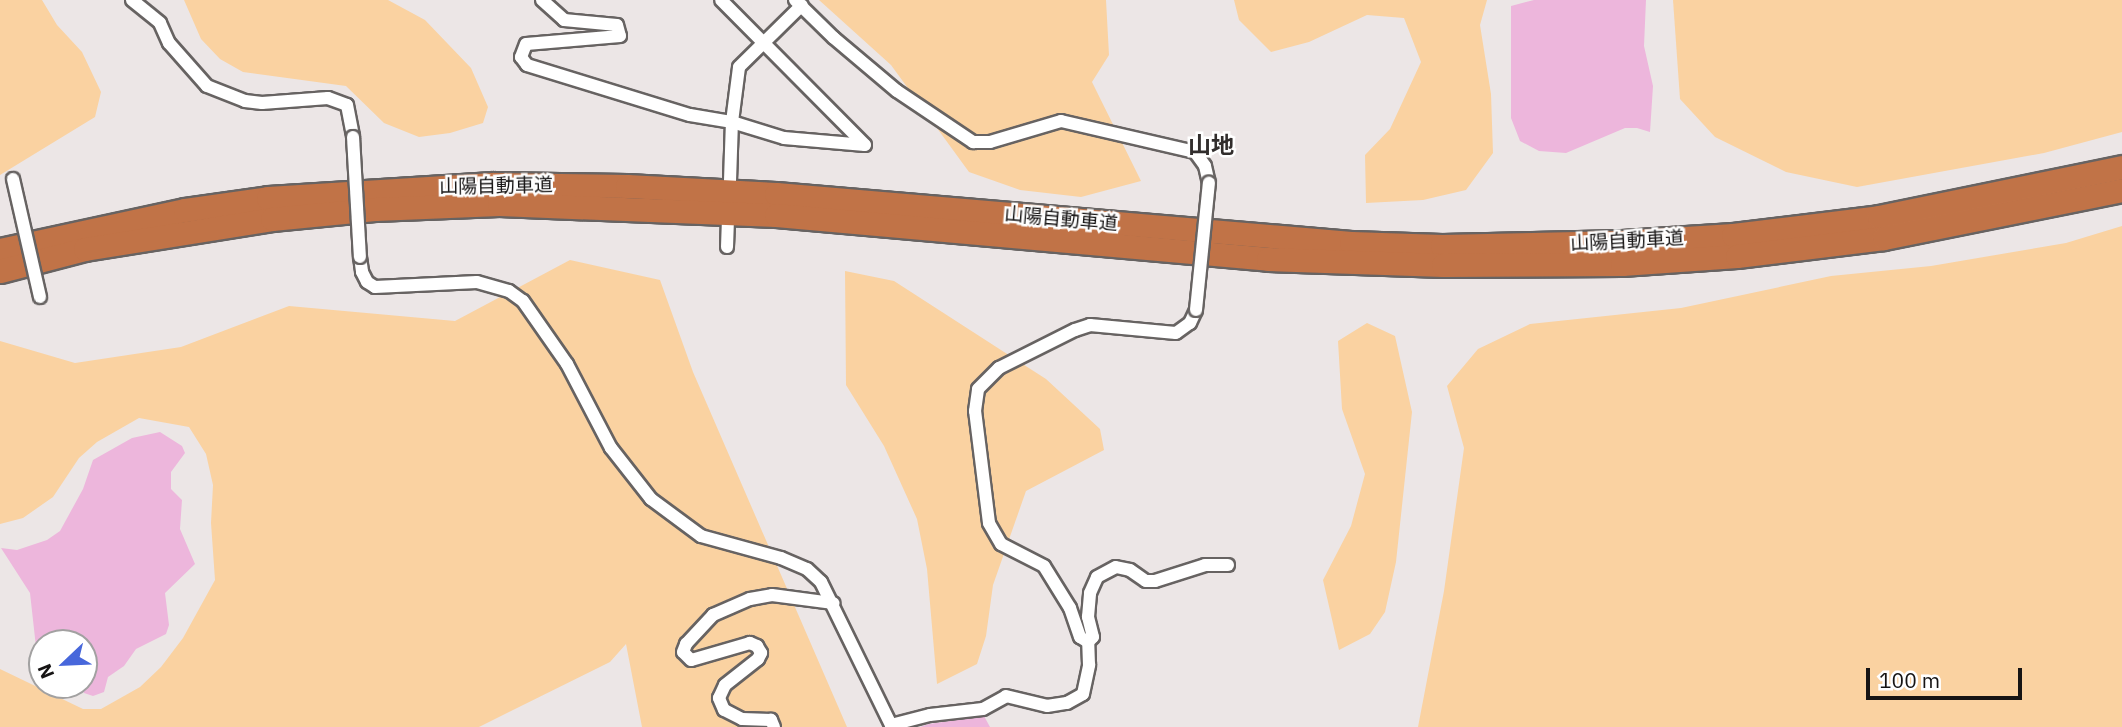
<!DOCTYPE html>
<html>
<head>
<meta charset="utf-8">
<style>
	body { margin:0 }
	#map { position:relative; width:2122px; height:727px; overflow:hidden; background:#ece6e6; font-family:"IBM Plex Sans","Noto Sans JP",sans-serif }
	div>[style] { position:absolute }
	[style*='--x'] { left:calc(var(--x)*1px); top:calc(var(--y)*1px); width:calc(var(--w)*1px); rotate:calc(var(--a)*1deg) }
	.green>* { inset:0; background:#fad2a1 }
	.water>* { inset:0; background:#edb6dc }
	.roads { filter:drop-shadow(2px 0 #676362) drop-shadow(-2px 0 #676362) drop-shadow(0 2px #676362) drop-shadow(0 -2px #676362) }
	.street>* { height:12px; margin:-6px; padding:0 6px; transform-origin:6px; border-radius:6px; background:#fff }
	.highway>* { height:23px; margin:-11.5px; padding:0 11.5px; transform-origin:11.5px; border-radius:11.5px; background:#c17347 }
	.bridges { filter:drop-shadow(2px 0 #676362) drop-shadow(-2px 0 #676362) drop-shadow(0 2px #676362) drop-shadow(0 -2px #676362) }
	.street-bridge>* { height:12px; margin:-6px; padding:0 6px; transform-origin:6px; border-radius:6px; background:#fff }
	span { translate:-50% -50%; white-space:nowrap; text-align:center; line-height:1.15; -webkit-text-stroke:5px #fff; paint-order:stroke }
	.street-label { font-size:19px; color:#161414 }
	.quarter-label { font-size:23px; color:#312d2c; font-weight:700 }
	.north { position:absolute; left:28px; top:629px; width:70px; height:70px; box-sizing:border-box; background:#fff; border:2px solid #a2a1a1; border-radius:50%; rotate:247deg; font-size:19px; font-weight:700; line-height:28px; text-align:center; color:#161414 }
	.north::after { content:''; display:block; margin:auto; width:24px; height:32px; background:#4767db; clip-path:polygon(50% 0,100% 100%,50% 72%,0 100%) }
	.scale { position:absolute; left:1866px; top:668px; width:156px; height:32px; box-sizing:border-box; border:4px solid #161414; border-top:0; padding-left:9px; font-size:21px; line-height:24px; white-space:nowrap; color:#161414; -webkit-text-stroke:5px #fff; paint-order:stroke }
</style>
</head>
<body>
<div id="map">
	<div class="green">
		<i style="clip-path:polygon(0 0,42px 0,57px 25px,82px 52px,101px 92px,95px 117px,0 175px)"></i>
		<i style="clip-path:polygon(184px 0,388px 0,425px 20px,471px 68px,488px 107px,483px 123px,450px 133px,419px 137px,384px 123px,346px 86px,243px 72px,220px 59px,201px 39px)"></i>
		<i style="clip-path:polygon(819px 0,1106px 0,1109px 55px,1092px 82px,1141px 181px,1081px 197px,1020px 190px,969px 172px,891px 65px)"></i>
		<i style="clip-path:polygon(1234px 0,1487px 0,1480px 25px,1491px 94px,1493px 153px,1466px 190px,1423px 200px,1366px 203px,1365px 155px,1390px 129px,1421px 62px,1404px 18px,1367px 15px,1309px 42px,1271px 52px,1239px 20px)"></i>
		<i style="clip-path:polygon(1673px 0,2122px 0,2122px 132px,2044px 153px,1857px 187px,1786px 172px,1715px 137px,1680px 99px)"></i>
		<i style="clip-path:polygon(2122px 226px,2122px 727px,1418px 727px,1444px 591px,1464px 448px,1447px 386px,1478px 349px,1530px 324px,1681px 308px,1831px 276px,1931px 266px,2066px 243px)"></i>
		<i style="clip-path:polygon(570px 260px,660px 280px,693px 372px,847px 727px,642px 727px,626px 644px,610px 662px,479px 727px,0 727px,0 669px,83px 709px,101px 709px,140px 687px,161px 667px,183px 638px,215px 580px,211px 523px,213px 485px,206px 454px,189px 427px,139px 418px,97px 442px,79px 458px,53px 497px,23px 518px,0 524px,0 341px,75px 363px,181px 347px,289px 306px,455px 321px)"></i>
		<i style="clip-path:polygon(845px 271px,894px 281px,1046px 379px,1100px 429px,1104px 450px,1026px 491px,993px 585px,986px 636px,977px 664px,937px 684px,927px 569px,917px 519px,884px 446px,846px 385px)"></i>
		<i style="clip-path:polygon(1367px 323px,1395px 336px,1412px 412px,1396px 562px,1385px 612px,1370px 634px,1339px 650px,1323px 580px,1351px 526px,1365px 474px,1342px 409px,1338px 341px)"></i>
	</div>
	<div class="water">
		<i style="clip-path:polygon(1534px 0,1646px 0,1644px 46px,1653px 86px,1650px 132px,1637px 128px,1625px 128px,1566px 153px,1539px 151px,1520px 141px,1511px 118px,1511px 6px)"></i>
		<i style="clip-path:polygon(160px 432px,182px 446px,185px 453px,171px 472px,171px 489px,182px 500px,180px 529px,195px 564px,165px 593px,169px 625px,166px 634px,136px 649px,124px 666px,108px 677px,104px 692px,93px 696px,84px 693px,81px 685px,84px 685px,84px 643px,42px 643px,42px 665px,38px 665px,30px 593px,1px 548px,17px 550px,47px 540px,60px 531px,83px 489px,93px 460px,132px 438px)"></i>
		<i style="clip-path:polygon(984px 716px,990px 727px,920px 727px,929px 724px)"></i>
	</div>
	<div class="roads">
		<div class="street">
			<i style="--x:132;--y:0;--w:36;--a:39"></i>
			<i style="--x:160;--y:23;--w:22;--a:66"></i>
			<i style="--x:169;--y:43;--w:57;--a:48.5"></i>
			<i style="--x:207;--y:86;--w:41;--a:21.5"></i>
			<i style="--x:245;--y:101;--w:17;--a:7"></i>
			<i style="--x:262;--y:103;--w:66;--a:-4.3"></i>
			<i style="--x:328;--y:98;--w:20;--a:20"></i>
			<i style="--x:347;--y:105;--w:33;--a:79"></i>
			<i style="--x:542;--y:0;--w:30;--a:42"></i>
			<i style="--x:564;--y:20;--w:53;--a:5.4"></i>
			<i style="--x:617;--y:25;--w:11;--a:75"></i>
			<i style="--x:620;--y:36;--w:94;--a:175.1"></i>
			<i style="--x:526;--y:44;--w:14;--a:111"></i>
			<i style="--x:521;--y:57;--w:10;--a:53"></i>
			<i style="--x:527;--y:65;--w:170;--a:17.1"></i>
			<i style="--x:690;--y:115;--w:43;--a:9.5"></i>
			<i style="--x:732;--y:122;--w:54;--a:17.1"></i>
			<i style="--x:784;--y:138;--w:81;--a:4.9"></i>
			<i style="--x:865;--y:145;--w:204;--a:-134.8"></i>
			<i style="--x:795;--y:0;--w:54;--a:44.3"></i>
			<i style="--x:834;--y:38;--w:82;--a:40.1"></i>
			<i style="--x:897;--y:91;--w:92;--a:33.9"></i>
			<i style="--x:973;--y:142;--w:17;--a:0"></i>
			<i style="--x:990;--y:142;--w:74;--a:-16.5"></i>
			<i style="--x:1061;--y:121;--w:138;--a:13"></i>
			<i style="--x:1195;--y:152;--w:17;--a:54"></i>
			<i style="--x:1205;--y:166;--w:17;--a:77"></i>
			<i style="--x:730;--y:181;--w:59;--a:-88.1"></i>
			<i style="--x:732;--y:122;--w:55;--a:-82.7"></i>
			<i style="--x:739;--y:67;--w:88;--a:-44.5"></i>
			<i style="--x:727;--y:247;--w:25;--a:-88"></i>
			<i style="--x:360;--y:257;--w:15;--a:82"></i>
			<i style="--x:362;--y:272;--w:11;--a:63"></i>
			<i style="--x:367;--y:282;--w:9;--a:32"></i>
			<i style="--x:375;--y:287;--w:102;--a:-2.8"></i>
			<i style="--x:477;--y:282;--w:33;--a:16"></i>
			<i style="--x:509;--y:291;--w:17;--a:36"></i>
			<i style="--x:523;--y:301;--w:77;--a:55.1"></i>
			<i style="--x:567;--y:364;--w:95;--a:62.4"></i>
			<i style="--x:611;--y:448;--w:65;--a:51.9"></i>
			<i style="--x:651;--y:499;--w:62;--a:36.5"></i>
			<i style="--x:701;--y:536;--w:83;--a:15.4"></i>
			<i style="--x:781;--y:558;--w:28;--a:23"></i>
			<i style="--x:807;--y:569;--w:19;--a:43"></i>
			<i style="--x:821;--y:582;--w:159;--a:63.9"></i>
			<i style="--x:891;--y:725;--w:40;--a:-14.4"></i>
			<i style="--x:930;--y:715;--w:53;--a:-6.5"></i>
			<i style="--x:983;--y:709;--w:26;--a:-29"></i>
			<i style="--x:1006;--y:696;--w:42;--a:13.7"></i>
			<i style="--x:1047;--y:706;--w:20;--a:-9"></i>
			<i style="--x:1067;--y:703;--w:18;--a:-29"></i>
			<i style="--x:1083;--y:694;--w:30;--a:-78"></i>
			<i style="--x:1089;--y:665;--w:23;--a:-92"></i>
			<i style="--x:1088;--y:642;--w:7;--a:-45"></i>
			<i style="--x:1093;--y:637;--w:21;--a:-104"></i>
			<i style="--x:1088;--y:617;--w:24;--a:-85"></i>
			<i style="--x:1090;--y:593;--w:17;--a:-66"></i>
			<i style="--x:1097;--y:577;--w:21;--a:-28"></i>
			<i style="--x:1116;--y:567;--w:14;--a:12"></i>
			<i style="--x:1130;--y:570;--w:19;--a:35"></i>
			<i style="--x:1146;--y:581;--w:9;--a:0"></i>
			<i style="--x:1155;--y:581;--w:52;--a:-17.7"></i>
			<i style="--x:1205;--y:565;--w:23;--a:0"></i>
			<i style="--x:1088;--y:642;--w:9;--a:-148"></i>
			<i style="--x:1080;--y:637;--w:31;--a:-109"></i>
			<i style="--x:1070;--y:608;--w:49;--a:-121.8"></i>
			<i style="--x:1044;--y:566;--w:48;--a:-152.9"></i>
			<i style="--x:1001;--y:544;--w:24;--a:-120"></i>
			<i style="--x:989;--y:523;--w:113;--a:-97.1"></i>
			<i style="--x:975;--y:411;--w:22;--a:-82"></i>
			<i style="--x:978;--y:389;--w:30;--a:-45"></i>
			<i style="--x:999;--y:368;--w:85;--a:-26.6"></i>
			<i style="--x:1075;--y:330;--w:16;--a:-18"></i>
			<i style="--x:1090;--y:325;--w:86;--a:5.3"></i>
			<i style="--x:1176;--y:333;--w:17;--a:-36"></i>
			<i style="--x:1190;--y:323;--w:14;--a:-65"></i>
			<i style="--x:774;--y:727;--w:8;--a:-113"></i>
			<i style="--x:771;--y:720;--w:29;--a:-178"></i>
			<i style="--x:742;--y:719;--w:20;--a:-153"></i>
			<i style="--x:724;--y:710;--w:13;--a:-113"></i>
			<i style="--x:719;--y:698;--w:14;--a:-65"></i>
			<i style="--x:725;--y:685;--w:42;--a:-38.2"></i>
			<i style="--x:758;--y:659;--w:7;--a:-63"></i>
			<i style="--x:761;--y:653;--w:8;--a:-120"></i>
			<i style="--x:757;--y:646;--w:8;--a:-157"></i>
			<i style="--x:750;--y:643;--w:61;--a:163.9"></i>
			<i style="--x:691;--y:660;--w:11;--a:-135"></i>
			<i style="--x:683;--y:652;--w:9;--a:-69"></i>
			<i style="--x:686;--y:644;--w:40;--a:-47"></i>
			<i style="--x:713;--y:615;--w:40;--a:-23.4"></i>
			<i style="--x:750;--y:599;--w:22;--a:-10"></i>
			<i style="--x:772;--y:595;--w:62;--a:7.5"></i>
		</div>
		<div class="highway">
			<i style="--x:0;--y:250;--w:189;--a:-12.2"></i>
			<i style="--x:185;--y:210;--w:84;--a:-8.2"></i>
			<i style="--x:268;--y:198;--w:225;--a:-3.6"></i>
			<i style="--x:493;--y:184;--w:134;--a:0.9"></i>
			<i style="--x:627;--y:186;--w:149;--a:3.1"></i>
			<i style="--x:776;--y:194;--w:577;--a:4.87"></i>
			<i style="--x:1351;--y:243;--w:91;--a:1.9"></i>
			<i style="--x:1442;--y:246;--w:180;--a:-1.3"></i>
			<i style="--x:1622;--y:242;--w:111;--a:-3.6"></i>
			<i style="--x:1733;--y:235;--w:147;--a:-7"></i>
			<i style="--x:1879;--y:217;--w:248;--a:-11.6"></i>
			<i style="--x:0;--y:271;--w:88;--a:-14.5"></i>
			<i style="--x:85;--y:249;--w:189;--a:-9.1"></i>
			<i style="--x:272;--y:219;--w:103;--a:-5.5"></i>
			<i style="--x:375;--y:209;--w:124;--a:-2.3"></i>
			<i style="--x:499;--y:204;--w:277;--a:2.3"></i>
			<i style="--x:776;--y:215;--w:494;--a:5.1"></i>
			<i style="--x:1268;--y:259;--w:175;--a:2"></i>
			<i style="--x:1443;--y:265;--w:179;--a:-0.3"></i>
			<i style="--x:1622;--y:264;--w:115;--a:-4"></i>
			<i style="--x:1737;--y:256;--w:148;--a:-7"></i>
			<i style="--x:1884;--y:238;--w:243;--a:-11.4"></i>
		</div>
	</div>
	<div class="bridges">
		<div class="street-bridge">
			<i style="--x:353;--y:137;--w:120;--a:86.7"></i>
			<i style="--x:13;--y:179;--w:121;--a:77.1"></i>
			<i style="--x:1196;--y:310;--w:128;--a:-84.2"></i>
		</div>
	</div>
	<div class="street-label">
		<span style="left:496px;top:186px;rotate:-1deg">山陽自動車道</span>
		<span style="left:1061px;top:219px;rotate:5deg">山陽自動車道</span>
		<span style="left:1627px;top:241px;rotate:-3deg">山陽自動車道</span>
	</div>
	<div class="quarter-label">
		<span style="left:1211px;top:144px">山地</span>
	</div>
	<div class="north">N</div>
	<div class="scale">100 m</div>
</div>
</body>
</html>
